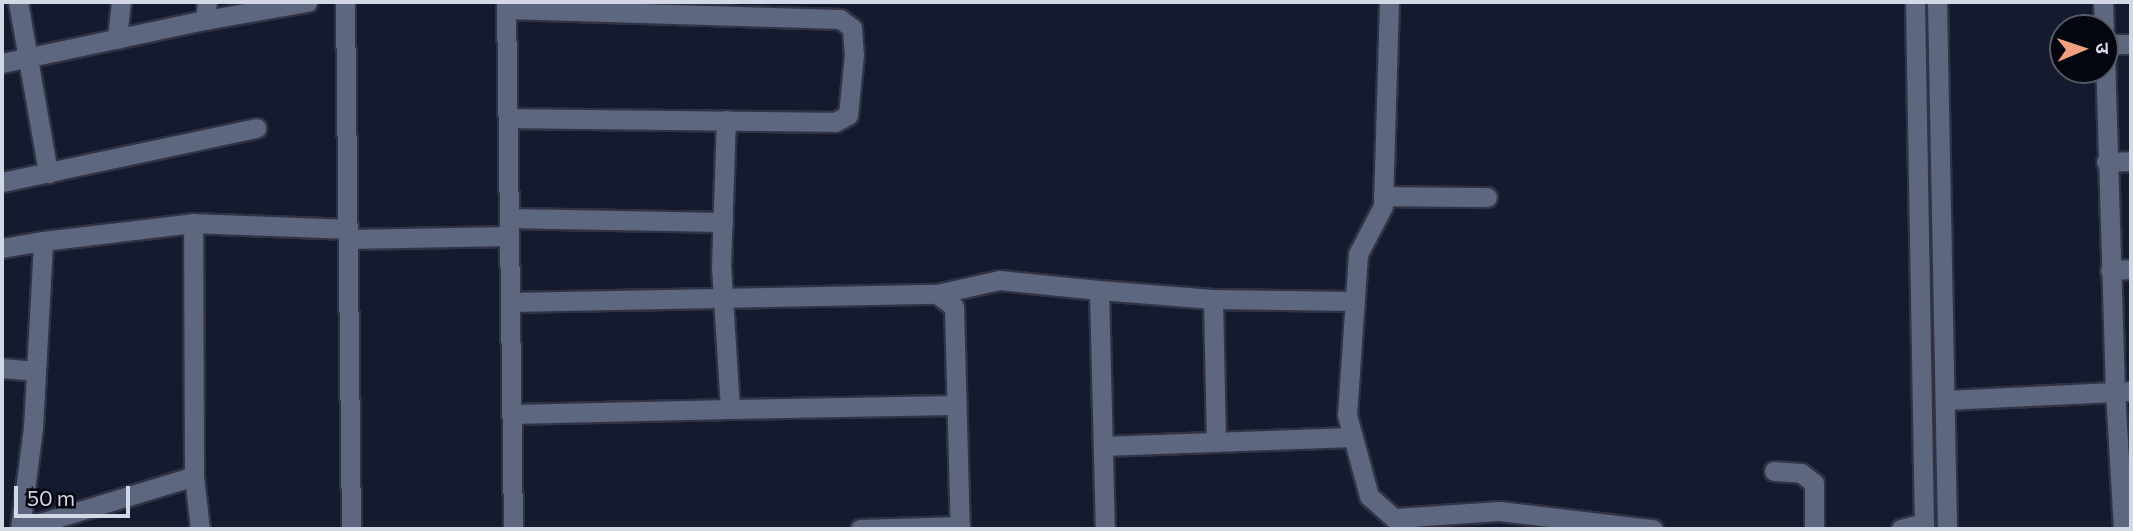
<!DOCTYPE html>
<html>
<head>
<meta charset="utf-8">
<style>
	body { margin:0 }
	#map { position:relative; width:2133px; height:531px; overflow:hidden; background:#141b2f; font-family:Commissioner,"Noto Sans Devanagari",sans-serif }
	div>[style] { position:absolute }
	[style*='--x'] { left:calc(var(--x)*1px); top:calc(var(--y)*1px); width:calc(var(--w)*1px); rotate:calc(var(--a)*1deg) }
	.roads { filter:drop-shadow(2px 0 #313345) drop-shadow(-2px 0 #313345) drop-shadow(0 2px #313345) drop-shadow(0 -2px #313345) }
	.minor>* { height:19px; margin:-9.5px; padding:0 9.5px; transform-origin:9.5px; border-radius:9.5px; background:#5e6780 }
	span { translate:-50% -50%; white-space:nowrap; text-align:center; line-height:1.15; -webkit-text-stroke:7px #04060f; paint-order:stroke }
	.frame { position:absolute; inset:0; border:4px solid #d2d8e6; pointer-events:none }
	.north { position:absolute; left:2049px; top:14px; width:70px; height:70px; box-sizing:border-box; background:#04060f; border:2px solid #565a65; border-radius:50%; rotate:88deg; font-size:19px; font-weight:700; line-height:28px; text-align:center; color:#d2d8e6 }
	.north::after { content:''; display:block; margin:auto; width:24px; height:32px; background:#f2a07f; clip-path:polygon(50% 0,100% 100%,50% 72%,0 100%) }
	.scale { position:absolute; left:14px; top:486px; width:116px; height:32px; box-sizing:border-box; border:4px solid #d2d8e6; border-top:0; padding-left:9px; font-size:21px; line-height:24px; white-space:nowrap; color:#d2d8e6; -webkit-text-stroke:5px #04060f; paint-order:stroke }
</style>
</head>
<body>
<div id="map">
	<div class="roads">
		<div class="minor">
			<i style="--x:18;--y:2;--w:174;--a:80"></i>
			<i style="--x:345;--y:2;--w:527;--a:89.35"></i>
			<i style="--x:506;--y:2;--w:527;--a:89.24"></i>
			<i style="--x:1389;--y:2;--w:204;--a:91.7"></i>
			<i style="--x:1383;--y:206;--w:54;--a:117.5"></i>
			<i style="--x:1358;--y:254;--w:161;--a:93.9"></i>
			<i style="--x:1347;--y:415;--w:84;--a:74.8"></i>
			<i style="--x:1369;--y:496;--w:50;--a:41.7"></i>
			<i style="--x:1915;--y:2;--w:527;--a:89.02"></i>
			<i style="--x:1937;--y:2;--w:527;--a:88.91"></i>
			<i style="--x:2103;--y:2;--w:26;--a:88"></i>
			<i style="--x:506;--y:9;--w:334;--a:1.7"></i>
			<i style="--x:840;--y:19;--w:15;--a:37"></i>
			<i style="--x:852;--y:28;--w:26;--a:86"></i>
			<i style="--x:854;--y:54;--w:61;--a:95.6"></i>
			<i style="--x:848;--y:115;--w:15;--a:152"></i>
			<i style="--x:835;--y:122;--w:327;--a:-179.3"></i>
			<i style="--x:205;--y:20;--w:104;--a:-10"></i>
			<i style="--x:117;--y:39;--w:37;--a:-84"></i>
			<i style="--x:2105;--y:44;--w:26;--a:0"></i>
			<i style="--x:2;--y:63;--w:208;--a:-12"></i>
			<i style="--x:205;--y:20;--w:18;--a:-84"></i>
			<i style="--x:2106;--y:162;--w:25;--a:-2"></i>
			<i style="--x:2;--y:182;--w:260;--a:-12"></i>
			<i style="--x:1383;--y:196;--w:104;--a:0.6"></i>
			<i style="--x:509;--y:218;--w:214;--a:1.1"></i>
			<i style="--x:348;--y:239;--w:161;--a:-1.1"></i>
			<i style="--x:2;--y:248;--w:42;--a:-9.7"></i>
			<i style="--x:2110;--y:270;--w:21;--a:-3"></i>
			<i style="--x:1099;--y:290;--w:114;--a:4.5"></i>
			<i style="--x:1213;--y:299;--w:143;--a:88.8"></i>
			<i style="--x:937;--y:294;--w:64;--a:-12.7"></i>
			<i style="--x:999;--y:280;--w:100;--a:5.7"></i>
			<i style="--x:1099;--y:290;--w:239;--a:88.6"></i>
			<i style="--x:1213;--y:299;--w:139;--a:0.8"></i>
			<i style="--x:510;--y:302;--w:427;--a:-1.1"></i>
			<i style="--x:937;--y:294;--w:21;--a:37"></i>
			<i style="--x:954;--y:307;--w:222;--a:88.5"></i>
			<i style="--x:2;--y:368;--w:34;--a:5"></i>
			<i style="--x:1945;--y:400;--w:170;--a:-2.7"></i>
			<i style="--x:2115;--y:392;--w:331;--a:-91.7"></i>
			<i style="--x:730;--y:409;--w:224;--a:-1"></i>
			<i style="--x:512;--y:414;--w:218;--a:-1.3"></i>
			<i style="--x:730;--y:409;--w:142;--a:-93.6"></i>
			<i style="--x:721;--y:267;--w:147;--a:-88.1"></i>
			<i style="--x:1105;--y:446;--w:244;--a:-2.1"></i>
			<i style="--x:1774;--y:471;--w:27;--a:4"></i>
			<i style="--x:1801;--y:473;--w:16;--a:38"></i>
			<i style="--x:1814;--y:483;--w:46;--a:90"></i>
			<i style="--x:1395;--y:518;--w:104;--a:-3.9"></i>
			<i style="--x:1499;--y:511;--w:155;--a:6.7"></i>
			<i style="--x:20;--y:529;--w:102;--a:-82.7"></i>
			<i style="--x:33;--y:428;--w:187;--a:-86.9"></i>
			<i style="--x:43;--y:241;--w:151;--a:-6.8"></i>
			<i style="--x:20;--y:529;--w:182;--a:-16.9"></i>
			<i style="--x:200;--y:529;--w:53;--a:-96.5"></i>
			<i style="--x:194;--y:476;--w:253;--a:-90.2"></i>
			<i style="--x:193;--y:223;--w:155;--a:2.2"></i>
			<i style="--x:860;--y:529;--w:100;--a:-1.7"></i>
			<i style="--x:1901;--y:529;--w:24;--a:-15"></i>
			<i style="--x:2123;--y:529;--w:137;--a:-93.3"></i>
			<i style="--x:2115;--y:392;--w:16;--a:-4"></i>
		</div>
	</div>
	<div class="frame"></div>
	<div class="north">उ</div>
	<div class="scale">50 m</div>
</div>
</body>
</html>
